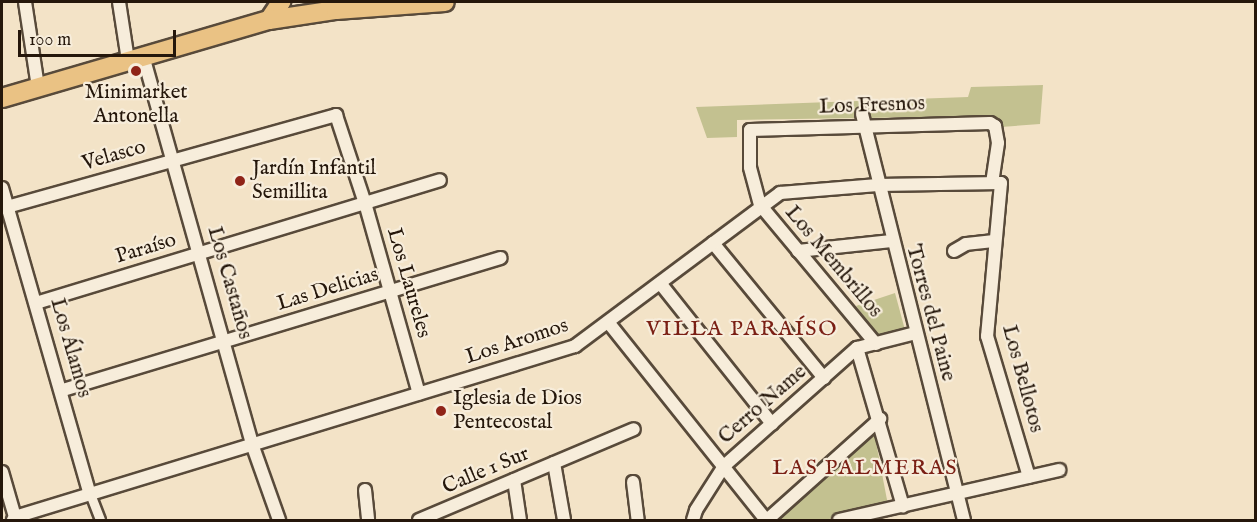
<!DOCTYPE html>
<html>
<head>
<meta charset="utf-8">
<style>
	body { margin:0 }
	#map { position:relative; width:1257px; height:522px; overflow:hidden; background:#f3e3c7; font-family:"IM FELL English",serif }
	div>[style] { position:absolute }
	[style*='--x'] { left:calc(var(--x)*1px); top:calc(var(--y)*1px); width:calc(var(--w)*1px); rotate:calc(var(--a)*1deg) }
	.green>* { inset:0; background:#c3c190 }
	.roads { filter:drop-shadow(2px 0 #584a3a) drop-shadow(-2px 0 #584a3a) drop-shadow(0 2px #584a3a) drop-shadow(0 -2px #584a3a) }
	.pedestrian>* { height:9px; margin:-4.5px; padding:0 4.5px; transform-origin:4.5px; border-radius:4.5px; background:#f7eddb }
	.minor>* { height:12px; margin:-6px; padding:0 6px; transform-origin:6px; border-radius:6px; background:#f7eddb }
	.primary>* { height:18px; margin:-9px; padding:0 9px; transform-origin:9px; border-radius:9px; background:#eac284 }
	.dots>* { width:16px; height:16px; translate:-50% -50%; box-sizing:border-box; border:3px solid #f7eddb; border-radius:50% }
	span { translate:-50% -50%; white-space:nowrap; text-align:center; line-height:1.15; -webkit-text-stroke:4.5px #f7eddb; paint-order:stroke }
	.poi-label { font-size:21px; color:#25170b }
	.left { translate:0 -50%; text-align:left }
	.street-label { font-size:21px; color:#25170b }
	.neighbourhood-label { font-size:22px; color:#7a1f14; letter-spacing:1.5px }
	.frame { position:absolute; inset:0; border:3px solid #25170b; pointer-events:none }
	.scale { position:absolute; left:18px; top:30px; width:158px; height:27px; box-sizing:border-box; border:3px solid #25170b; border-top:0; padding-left:8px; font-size:18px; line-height:21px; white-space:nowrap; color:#25170b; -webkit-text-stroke:4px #f7eddb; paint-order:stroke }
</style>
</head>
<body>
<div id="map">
	<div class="green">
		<i style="clip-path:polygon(1043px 85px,1040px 124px,1001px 127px,992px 116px,737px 120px,737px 137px,707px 138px,696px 107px,968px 97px,971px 87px)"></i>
		<i style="clip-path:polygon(895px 293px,905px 330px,878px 336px,856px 306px)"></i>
		<i style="clip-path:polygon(874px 432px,888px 505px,825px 520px,778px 520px)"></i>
	</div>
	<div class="roads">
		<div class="pedestrian">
			<i style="--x:89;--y:491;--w:31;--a:69"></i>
		</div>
		<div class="minor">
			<i style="--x:25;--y:2;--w:86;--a:81.3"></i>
			<i style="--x:119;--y:2;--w:59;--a:81.2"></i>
			<i style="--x:143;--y:56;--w:403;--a:74.3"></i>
			<i style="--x:252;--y:444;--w:81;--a:70.4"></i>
			<i style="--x:862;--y:114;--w:419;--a:75.9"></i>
			<i style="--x:2;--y:188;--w:315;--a:74"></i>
			<i style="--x:7;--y:207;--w:342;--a:-15.6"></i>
			<i style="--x:336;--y:115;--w:93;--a:71.8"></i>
			<i style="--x:365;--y:203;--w:198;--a:74.2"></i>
			<i style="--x:713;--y:243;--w:175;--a:50.6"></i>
			<i style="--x:798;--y:251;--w:94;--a:-6.1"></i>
			<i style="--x:954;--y:251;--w:14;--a:-30"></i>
			<i style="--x:966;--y:244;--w:29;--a:-6"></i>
			<i style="--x:660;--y:283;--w:180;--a:51.5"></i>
			<i style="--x:36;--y:303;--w:422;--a:-16.9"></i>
			<i style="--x:608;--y:322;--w:253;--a:51.4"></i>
			<i style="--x:876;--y:344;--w:181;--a:-129.8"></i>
			<i style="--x:760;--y:205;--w:39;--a:-105"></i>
			<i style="--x:750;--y:167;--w:37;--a:-90"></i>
			<i style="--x:750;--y:130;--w:240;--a:-1.7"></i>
			<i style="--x:990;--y:123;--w:6;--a:31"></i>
			<i style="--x:995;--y:126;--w:17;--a:80"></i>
			<i style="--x:998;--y:143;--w:40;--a:98.5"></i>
			<i style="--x:857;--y:348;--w:165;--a:73.8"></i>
			<i style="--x:63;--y:390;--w:457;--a:-16.8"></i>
			<i style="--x:554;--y:463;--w:58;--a:80"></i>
			<i style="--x:2;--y:472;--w:47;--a:73.9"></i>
			<i style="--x:15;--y:517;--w:4;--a:124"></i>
			<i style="--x:514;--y:480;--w:40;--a:81.5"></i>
			<i style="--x:633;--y:482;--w:38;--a:83"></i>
			<i style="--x:365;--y:490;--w:30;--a:84"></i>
			<i style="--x:15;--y:517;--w:586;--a:-16.98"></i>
			<i style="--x:575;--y:346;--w:256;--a:-36.7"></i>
			<i style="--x:780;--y:193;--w:98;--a:-4.7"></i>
			<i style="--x:878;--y:185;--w:123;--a:-0.9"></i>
			<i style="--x:1001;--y:183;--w:154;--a:95.2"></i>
			<i style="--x:987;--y:336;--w:147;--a:73.4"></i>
			<i style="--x:419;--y:520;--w:233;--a:-22.9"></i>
			<i style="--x:693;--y:520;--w:10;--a:-73"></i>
			<i style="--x:696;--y:510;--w:52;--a:-57.5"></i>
			<i style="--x:724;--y:466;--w:178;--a:-41.6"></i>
			<i style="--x:857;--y:348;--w:61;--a:-14.3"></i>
			<i style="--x:767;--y:520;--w:152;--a:-41.8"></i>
			<i style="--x:839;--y:520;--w:226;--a:-12.8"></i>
		</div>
		<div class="primary">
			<i style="--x:269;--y:20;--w:22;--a:-56"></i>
			<i style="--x:2;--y:98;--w:278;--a:-16.3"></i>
			<i style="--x:269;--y:20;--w:68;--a:-8.5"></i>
			<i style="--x:336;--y:10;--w:109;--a:-4.2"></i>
		</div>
	</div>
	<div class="dots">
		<i style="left:136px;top:71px;background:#8f2418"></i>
		<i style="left:240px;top:181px;background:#8f2418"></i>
		<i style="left:441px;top:411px;background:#8f2418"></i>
	</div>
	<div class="poi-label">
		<span style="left:136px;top:105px">Minimarket<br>Antonella</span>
		<span class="left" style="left:252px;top:181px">Jardín Infantil<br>Semillita</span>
		<span class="left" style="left:453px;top:411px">Iglesia de Dios<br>Pentecostal</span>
	</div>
	<div class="street-label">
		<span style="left:872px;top:106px;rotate:-2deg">Los Fresnos</span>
		<span style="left:114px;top:156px;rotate:-16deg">Velasco</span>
		<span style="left:146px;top:249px;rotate:-17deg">Paraíso</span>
		<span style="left:833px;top:262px;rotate:50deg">Los Membrillos</span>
		<span style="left:229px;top:283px;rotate:74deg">Los Castaños</span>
		<span style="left:408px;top:283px;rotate:74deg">Los Laureles</span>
		<span style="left:328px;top:290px;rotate:-17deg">Las Delicias</span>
		<span style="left:930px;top:313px;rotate:75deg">Torres del Paine</span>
		<span style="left:517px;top:342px;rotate:-18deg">Los Aromos</span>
		<span style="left:70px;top:348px;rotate:74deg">Los Álamos</span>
		<span style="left:1022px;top:379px;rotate:75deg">Los Bellotos</span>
		<span style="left:763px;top:405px;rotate:-41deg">Cerro Name</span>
		<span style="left:486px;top:471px;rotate:-23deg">Calle 1 Sur</span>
	</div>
	<div class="neighbourhood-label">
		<span style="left:742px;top:330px">VILLA PARAÍSO</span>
		<span style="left:865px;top:469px">LAS PALMERAS</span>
	</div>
	<div class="frame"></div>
	<div class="scale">100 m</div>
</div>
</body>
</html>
